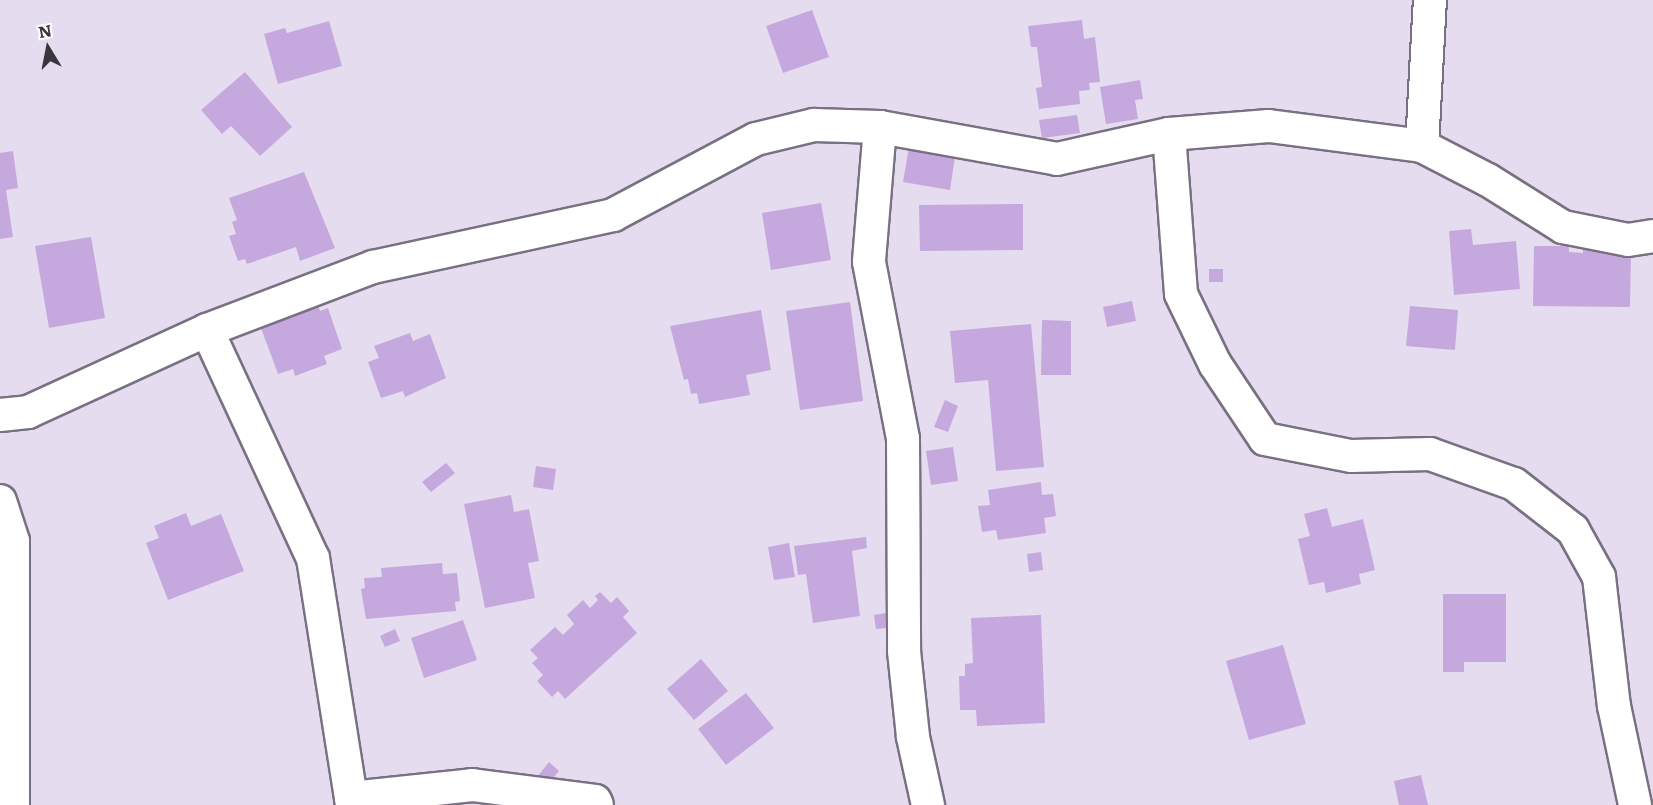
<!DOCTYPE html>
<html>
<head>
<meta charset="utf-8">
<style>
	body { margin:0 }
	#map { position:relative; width:1653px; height:805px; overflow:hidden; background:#e6dcf0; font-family:Literata,serif }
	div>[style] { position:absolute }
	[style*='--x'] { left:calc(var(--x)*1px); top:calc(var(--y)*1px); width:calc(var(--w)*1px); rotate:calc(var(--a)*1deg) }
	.building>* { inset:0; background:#c5a8dd }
	.roads { filter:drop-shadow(2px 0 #797081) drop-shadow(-2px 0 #797081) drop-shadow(0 2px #797081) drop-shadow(0 -2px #797081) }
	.minor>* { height:32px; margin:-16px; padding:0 16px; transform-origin:16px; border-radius:16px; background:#fff }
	span { translate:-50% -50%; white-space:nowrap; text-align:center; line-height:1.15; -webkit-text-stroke:4.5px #fff; paint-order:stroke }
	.north { position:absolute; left:18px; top:18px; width:60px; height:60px; -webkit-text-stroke:4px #fff; paint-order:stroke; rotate:350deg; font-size:16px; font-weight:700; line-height:24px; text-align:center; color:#39353d }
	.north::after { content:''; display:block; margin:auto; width:21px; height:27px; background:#39353d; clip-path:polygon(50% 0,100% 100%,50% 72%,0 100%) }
</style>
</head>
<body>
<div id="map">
	<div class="building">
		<i style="clip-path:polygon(812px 10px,829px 57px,783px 73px,766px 26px)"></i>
		<i style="clip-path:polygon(1082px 20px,1084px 39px,1095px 37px,1100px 82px,1089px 83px,1090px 90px,1079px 91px,1080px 104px,1039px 109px,1036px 88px,1042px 87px,1037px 47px,1031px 47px,1028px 26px)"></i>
		<i style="clip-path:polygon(329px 21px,342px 66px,278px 84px,264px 34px,285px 28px,287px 33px)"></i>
		<i style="clip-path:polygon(245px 72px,292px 127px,260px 156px,231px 126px,222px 134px,201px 110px)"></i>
		<i style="clip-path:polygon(1140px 80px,1143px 99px,1135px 100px,1138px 119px,1106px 124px,1100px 87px)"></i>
		<i style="clip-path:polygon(1077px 115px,1080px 133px,1042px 138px,1039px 120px)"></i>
		<i style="clip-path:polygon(911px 136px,957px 143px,950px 190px,903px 182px)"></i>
		<i style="clip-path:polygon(13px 151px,18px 188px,6px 190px,13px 237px,0 239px,0 153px)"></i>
		<i style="clip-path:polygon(304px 172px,335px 248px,300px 261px,296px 247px,247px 264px,245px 259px,238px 261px,229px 236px,236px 234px,232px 222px,237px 220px,229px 198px)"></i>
		<i style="clip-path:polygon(821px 203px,831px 260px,771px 270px,762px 213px)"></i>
		<i style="clip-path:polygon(1023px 204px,1023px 250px,920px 251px,919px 205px)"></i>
		<i style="clip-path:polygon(1471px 229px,1473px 245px,1516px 241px,1520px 289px,1454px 295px,1449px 231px)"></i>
		<i style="clip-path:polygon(91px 237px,105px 318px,49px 328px,35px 246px)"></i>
		<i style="clip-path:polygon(1583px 243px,1631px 251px,1630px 307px,1533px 306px,1534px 246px,1569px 246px,1569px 252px,1583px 253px)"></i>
		<i style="clip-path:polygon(1209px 269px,1223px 269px,1223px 282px,1209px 282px)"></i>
		<i style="clip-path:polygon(316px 299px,320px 311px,328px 308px,342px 349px,324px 356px,327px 364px,295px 376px,293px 369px,278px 374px,261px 328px,277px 322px,274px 314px)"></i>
		<i style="clip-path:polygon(1132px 301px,1136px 321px,1107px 327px,1103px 307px)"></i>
		<i style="clip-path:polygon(850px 302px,863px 401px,800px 410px,786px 311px)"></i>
		<i style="clip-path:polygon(1410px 306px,1458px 310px,1455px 350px,1406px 346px)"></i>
		<i style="clip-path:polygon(761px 310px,771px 370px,746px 375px,750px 395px,699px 404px,697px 393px,691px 394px,688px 379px,684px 380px,670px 326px)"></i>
		<i style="clip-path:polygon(1042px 320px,1071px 321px,1071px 375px,1041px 375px)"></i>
		<i style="clip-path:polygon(1031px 324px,1044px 467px,996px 471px,988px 380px,955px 383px,950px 331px)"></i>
		<i style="clip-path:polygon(410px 333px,413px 341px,430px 334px,446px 378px,405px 397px,403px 391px,381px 398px,368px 362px,379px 358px,374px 346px)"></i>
		<i style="clip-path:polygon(945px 400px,958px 406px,948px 432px,934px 427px)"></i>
		<i style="clip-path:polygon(953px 447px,958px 481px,931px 485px,926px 451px)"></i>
		<i style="clip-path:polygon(446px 463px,455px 473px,431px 492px,422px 482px)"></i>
		<i style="clip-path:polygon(536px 466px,556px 469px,553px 490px,533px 487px)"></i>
		<i style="clip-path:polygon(1041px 482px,1042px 495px,1053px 494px,1056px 516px,1044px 518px,1046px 533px,998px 540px,996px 530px,982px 532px,978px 506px,990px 505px,988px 490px)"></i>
		<i style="clip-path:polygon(511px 495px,514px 512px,529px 509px,539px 561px,528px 563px,535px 598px,485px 608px,464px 504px)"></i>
		<i style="clip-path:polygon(1327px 508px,1332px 527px,1363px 519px,1375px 570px,1359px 574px,1361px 584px,1326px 593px,1324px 582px,1309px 585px,1298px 539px,1310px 536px,1304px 514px)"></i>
		<i style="clip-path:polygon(186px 513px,191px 526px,221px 514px,244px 571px,168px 600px,146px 543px,159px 538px,154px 526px)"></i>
		<i style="clip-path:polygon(866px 537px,867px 548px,852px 551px,860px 616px,813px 623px,806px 574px,798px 575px,794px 546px)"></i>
		<i style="clip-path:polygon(789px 543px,795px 577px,774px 580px,768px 547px)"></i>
		<i style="clip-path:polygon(1041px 552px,1043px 570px,1029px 572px,1027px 554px)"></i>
		<i style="clip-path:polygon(442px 563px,443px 574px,457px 573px,460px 601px,455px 602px,456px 611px,366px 619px,361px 589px,365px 588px,364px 578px,382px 577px,381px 568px)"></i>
		<i style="clip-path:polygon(600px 592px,611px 603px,617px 597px,629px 611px,623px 617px,637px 633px,565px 699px,558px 691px,552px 697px,537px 681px,543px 675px,532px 663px,538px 658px,530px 650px,555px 627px,563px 635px,574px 624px,567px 615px,583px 600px,590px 608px,598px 600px,595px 596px)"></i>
		<i style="clip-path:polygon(1443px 594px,1506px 594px,1506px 662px,1464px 662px,1464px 672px,1443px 672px)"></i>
		<i style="clip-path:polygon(892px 612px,894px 627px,876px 629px,874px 615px)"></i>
		<i style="clip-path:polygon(1041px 615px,1045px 723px,977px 726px,976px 710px,960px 710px,959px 676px,965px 676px,965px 664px,973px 663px,971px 618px)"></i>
		<i style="clip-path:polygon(463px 620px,477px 660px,424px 678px,411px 638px)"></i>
		<i style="clip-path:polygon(395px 629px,400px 641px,385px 647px,380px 636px)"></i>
		<i style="clip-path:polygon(1283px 645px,1306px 724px,1249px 740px,1226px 661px)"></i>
		<i style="clip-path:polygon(701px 659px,728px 691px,694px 720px,667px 689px)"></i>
		<i style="clip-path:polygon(746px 693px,774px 728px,726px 765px,698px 729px)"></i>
		<i style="clip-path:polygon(549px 762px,559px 771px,548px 784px,538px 776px)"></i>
		<i style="clip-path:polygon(1421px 775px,1428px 805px,1399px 805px,1394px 781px)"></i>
	</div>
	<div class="roads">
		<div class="minor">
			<i style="--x:880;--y:127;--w:135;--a:94.7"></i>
			<i style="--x:869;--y:262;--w:180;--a:79.1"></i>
			<i style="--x:903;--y:439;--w:212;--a:89.7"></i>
			<i style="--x:904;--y:651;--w:86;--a:84"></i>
			<i style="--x:913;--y:737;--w:70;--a:77.6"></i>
			<i style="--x:1169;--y:134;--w:160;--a:85.7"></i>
			<i style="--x:1181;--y:294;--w:78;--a:64.1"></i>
			<i style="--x:1215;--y:364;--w:90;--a:56.3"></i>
			<i style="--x:1265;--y:439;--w:88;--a:11.2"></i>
			<i style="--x:1351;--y:456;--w:79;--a:-1.5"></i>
			<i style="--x:1430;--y:454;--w:89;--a:19.7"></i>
			<i style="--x:1514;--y:484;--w:75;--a:37.9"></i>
			<i style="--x:1573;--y:530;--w:54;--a:61"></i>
			<i style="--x:1599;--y:577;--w:130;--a:83.4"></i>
			<i style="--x:1614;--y:706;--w:101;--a:78"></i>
			<i style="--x:1422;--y:146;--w:146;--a:-86.9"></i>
			<i style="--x:207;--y:330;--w:251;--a:65.1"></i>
			<i style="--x:313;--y:558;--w:250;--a:81"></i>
			<i style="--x:0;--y:415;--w:28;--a:-6"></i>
			<i style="--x:28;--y:412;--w:197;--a:-24.6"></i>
			<i style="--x:207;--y:330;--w:178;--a:-20.8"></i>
			<i style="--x:373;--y:267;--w:246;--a:-12.2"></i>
			<i style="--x:613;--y:215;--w:162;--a:-28"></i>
			<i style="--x:756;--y:139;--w:60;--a:-13.6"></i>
			<i style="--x:814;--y:125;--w:66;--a:1.7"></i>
			<i style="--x:880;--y:127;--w:180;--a:10.2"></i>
			<i style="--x:1057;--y:159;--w:115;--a:-12.6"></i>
			<i style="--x:1169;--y:134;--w:100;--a:-4.6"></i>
			<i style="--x:1269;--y:126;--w:154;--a:7.4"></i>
			<i style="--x:1422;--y:146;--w:74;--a:27.3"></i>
			<i style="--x:1488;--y:180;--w:89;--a:32.1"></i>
			<i style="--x:1563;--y:227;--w:66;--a:11.3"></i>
			<i style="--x:1628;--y:240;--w:25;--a:-9"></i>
			<i style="--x:0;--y:501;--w:42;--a:72"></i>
			<i style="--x:13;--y:541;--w:264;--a:90"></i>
			<i style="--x:351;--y:798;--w:122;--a:-6.1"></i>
			<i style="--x:472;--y:785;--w:124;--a:7.4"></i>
			<i style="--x:595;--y:801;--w:4;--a:63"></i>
		</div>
	</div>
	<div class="north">N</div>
</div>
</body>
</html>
